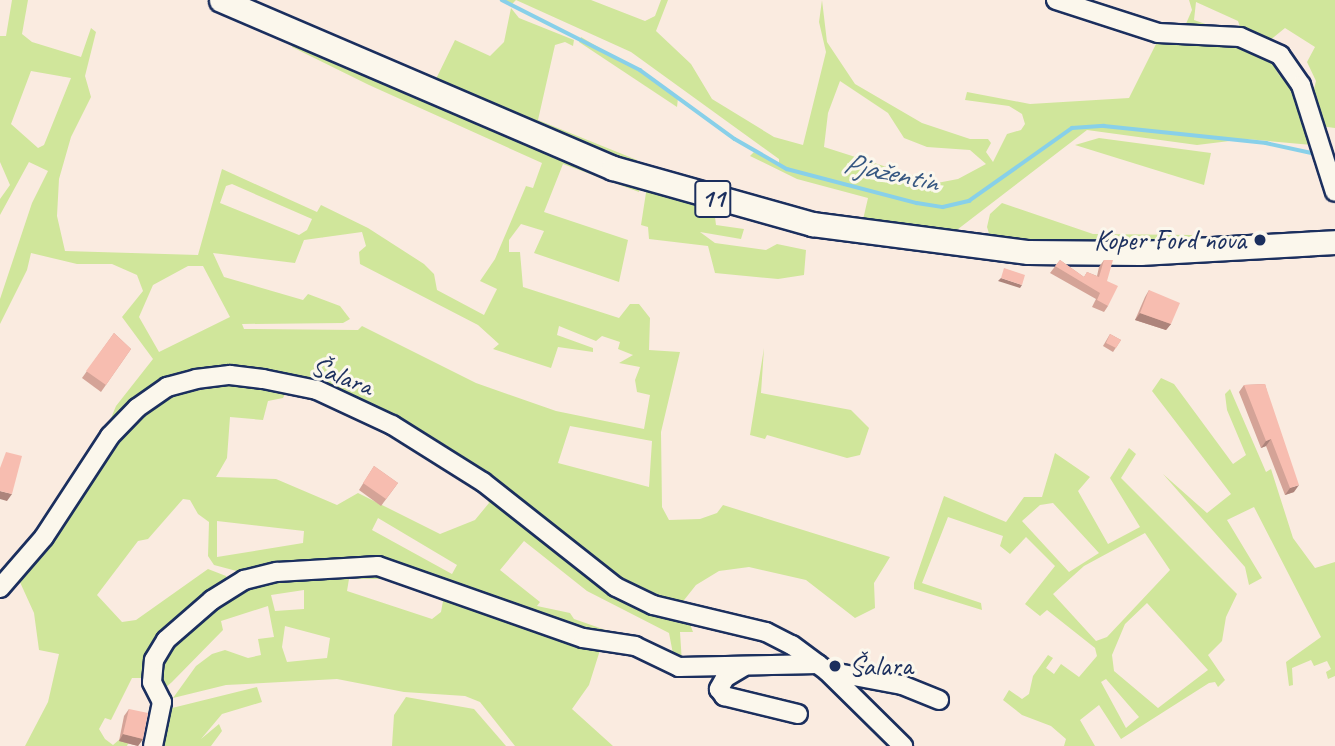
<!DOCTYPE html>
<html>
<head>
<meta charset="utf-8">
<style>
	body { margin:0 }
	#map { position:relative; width:1335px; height:746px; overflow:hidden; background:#faebe0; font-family:Caveat,sans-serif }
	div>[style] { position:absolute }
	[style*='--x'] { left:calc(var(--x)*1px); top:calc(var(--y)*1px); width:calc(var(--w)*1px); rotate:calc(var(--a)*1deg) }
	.green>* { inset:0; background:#d0e69b }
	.stream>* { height:3.5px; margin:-1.75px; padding:0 1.75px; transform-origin:1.75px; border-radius:1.75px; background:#88d0e9 }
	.roads { filter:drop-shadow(2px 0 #1b2f5e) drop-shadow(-2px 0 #1b2f5e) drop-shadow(0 2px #1b2f5e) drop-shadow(0 -2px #1b2f5e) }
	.minor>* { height:18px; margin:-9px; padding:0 9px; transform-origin:9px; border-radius:9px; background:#fbf7ec }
	.major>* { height:23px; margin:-11.5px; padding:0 11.5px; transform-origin:11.5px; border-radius:11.5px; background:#fbf7ec }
	.wall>* { inset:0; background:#d4a397 }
	.shaded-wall>* { inset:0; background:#ad847b }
	.building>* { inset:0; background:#f7bdb0 }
	.dots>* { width:19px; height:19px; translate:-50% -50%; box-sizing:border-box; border:4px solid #fbf7ec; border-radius:50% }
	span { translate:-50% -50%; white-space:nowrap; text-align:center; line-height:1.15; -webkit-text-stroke:6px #fbf7ec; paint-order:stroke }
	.shield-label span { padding:2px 5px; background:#fbf7ec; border:2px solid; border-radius:5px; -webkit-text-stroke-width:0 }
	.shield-label { font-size:26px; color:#1b2f5e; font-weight:700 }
	.poi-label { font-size:28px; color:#1b2f5e }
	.right { translate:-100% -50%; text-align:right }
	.left { translate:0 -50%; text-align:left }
	.street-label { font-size:28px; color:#1b2f5e }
	.water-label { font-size:30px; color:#365781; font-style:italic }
</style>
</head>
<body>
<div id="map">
	<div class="green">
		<i style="clip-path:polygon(evenodd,12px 0,28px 0,22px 34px,32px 42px,81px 57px,91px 28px,96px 32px,85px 76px,91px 97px,71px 137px,59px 179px,57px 216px,65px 251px,198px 255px,222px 169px,317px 212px,321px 205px,368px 228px,424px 264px,434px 274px,437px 290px,484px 315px,497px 289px,480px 281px,495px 259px,526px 186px,533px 188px,542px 163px,369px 85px,292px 47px,294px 40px,640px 184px,639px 192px,563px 164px,544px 212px,628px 240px,619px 282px,534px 253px,544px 231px,521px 224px,509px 240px,509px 252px,520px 252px,523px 287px,619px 318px,630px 304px,639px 304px,650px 318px,649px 350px,680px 352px,661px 432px,662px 507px,669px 520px,700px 519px,717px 513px,723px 505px,890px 557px,874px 583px,875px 608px,855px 618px,806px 580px,749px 567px,719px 571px,696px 585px,677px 609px,625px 584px,347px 395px,299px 379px,201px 370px,177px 374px,164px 379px,107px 428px,116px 406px,153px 359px,122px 317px,143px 291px,137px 275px,112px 264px,77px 264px,31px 253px,27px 270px,0 324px,0 299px,32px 203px,48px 171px,29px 162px,0 215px,0 199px,10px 185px,0 162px,0 36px,6px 36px,12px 0,31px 71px,71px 78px,44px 145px,38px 148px,11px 124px,31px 71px,12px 0,232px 184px,312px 219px,307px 230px,299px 235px,220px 203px,226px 186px,232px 184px,12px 0,362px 232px,366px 246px,359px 252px,360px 264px,478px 325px,499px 344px,493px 349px,551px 368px,558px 347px,593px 352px,593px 348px,557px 335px,559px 326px,596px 341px,602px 336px,620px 342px,618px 349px,633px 355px,619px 363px,640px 367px,635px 380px,637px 392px,650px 395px,644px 429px,556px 411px,476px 383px,362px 326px,358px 330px,244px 329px,242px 324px,343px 323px,350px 319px,340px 306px,308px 294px,303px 300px,224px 277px,213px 253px,295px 263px,304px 240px,362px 232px,12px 0,188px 266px,203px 266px,230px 317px,159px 352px,139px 317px,153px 285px,188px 266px,12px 0,570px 426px,652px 441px,649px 487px,558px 463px,570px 426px)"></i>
		<i style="clip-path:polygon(evenodd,504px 0,591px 0,645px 21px,655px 16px,661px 0,668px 0,656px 31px,691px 64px,712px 99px,774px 137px,803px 145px,826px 52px,819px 22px,822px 0,827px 42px,855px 84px,922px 123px,970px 139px,988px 139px,991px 143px,986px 152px,993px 162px,1007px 134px,1021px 130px,1025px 124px,1022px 114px,1009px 106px,965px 100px,967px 92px,1030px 104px,1129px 98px,1160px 36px,1238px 43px,1283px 66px,1276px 70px,1280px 76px,1290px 75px,1312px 145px,1246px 139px,1197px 145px,1087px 130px,949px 236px,862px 224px,868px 198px,797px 179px,750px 156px,754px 152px,779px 164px,779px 159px,631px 52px,516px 0,512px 4px,504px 0,840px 81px,888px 113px,904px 138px,927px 147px,970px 150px,986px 164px,958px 179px,937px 183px,824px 147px,828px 113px,840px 81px)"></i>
		<i style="clip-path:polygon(evenodd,1189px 0,1335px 0,1335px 128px,1320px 126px,1312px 97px,1316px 81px,1307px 62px,1315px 47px,1285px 28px,1269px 41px,1185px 26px,1192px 10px,1189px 0,1196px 2px,1238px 21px,1240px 27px,1234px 34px,1194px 20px,1196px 2px)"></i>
		<i style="clip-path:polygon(511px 8px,519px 18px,574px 40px,573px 46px,565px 42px,555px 45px,538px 120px,637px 160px,635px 167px,439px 88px,436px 79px,455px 40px,490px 56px,504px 42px)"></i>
		<i style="clip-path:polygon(581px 37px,662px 85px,678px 98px,677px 107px,579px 42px)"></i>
		<i style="clip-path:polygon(1099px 138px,1211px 153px,1204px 185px,1075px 145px)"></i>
		<i style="clip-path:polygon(647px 186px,723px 211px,715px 217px,716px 225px,744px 229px,741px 239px,700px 232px,715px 243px,766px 250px,777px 244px,806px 250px,804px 275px,778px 279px,715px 273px,708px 246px,649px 239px,648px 227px,641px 225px)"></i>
		<i style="clip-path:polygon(1002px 203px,1093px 234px,1192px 235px,1190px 243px,991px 240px,987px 227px,990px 214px)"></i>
		<i style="clip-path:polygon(764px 348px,761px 393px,851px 410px,869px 428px,860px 455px,847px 458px,767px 435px,765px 439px,750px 435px)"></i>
		<i style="clip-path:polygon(1161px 378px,1174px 384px,1233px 464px,1246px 455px,1227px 410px,1225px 394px,1230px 389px,1266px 472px,1271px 469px,1293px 538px,1315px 568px,1335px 562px,1335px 676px,1328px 679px,1326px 672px,1331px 669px,1327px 661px,1314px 666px,1311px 660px,1292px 668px,1293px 685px,1289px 686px,1286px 662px,1321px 637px,1254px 507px,1227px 520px,1262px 578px,1249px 585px,1245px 567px,1163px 474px,1207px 513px,1231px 494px,1152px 391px)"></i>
		<i style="clip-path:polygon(evenodd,231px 384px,286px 392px,283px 398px,268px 401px,263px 420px,230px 417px,227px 458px,216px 477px,276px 479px,337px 505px,358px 493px,440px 534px,475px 520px,489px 503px,487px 498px,492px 497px,589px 578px,661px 616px,690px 624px,693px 632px,680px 632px,682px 663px,674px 659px,669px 633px,587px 591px,524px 541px,500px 570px,540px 602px,537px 606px,570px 613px,574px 619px,620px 635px,610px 638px,419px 574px,248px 574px,214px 565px,208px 556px,209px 522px,198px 514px,190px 500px,183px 499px,148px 539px,138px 541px,97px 595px,122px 622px,136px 620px,208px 569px,226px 576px,229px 583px,209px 596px,146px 678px,132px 678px,111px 720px,105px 718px,99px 729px,105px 739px,113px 745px,120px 739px,130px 739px,127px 746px,25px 746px,48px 702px,59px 654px,39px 650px,34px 613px,19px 580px,35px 564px,119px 436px,142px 415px,171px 396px,231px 384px,378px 518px,457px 565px,452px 574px,372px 530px,378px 518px,231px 384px,217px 521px,304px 531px,303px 543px,217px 557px,217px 521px)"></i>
		<i style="clip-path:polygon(evenodd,1129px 448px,1136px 454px,1121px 478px,1237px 594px,1226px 617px,1222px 641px,1208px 655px,1225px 680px,1218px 687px,1215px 682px,1209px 683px,1121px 739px,1099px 705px,1080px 720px,1095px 746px,1064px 746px,1066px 739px,1051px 726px,1022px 715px,1003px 700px,1009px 690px,1022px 699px,1029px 694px,1033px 676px,1048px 655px,1053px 658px,1046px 668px,1054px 674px,1061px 664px,1079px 677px,1097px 656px,1095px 648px,1047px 610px,1040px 616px,1025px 604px,1055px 566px,1026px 537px,1010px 554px,1000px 546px,1003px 536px,948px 517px,922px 583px,981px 603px,982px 610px,914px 589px,914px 583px,944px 496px,1006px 522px,1024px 497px,1042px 497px,1055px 453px,1090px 477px,1078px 491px,1108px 544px,1140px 527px,1110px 478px,1129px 448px,1053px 503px,1099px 553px,1069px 572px,1022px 521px,1040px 505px,1053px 503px,1129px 448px,1145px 533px,1170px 570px,1107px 637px,1096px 641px,1053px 594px,1084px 566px,1145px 533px,1129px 448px,1147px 603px,1208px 670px,1158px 708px,1114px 671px,1112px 655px,1125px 624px,1147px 603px,1129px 448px,1106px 679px,1139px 717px,1126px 728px,1101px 682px,1106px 679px)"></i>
		<i style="clip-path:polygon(evenodd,386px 571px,601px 647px,589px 685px,572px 709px,613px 746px,515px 746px,480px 702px,465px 696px,404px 692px,337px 679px,226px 685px,173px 698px,196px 666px,212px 654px,225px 650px,248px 658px,261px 655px,258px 639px,274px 637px,268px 606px,221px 621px,223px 630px,172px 682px,165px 688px,160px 685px,158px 660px,179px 630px,250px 582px,305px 572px,386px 571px,349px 579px,390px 579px,443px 601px,441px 612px,432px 619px,347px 591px,349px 579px,386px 571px,304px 590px,304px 609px,275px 611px,271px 595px,304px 590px,386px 571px,285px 626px,330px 638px,327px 658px,287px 662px,282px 647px,285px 626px)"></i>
		<i style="clip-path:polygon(257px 687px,262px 702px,222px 714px,201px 739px,219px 724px,222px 731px,211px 746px,158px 746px,168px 709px)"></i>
		<i style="clip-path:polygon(406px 697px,474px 709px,506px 746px,392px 746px,394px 715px)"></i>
	</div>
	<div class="stream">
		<i style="--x:502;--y:0;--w:155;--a:26.9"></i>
		<i style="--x:640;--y:70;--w:117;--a:36"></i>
		<i style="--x:735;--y:139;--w:60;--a:30"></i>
		<i style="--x:787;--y:169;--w:134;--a:14.7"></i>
		<i style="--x:917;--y:203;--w:26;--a:9"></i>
		<i style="--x:943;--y:207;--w:27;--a:-13"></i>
		<i style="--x:969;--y:201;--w:126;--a:-35.3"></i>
		<i style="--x:1072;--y:128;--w:32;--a:-4"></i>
		<i style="--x:1104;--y:126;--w:163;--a:6"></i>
		<i style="--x:1266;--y:143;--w:51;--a:12.4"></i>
	</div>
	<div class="roads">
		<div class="minor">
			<i style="--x:1056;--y:0;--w:107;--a:17.9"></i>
			<i style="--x:1158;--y:33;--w:82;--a:2.8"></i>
			<i style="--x:1240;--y:37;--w:44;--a:24.2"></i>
			<i style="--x:1280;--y:55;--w:37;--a:55"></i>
			<i style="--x:1301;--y:85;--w:112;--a:72.4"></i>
			<i style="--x:0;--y:588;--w:67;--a:-49.2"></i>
			<i style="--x:44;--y:537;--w:121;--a:-56.8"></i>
			<i style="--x:110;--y:436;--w:39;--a:-46"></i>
			<i style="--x:137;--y:408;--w:37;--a:-35"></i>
			<i style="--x:167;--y:387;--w:30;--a:-15"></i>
			<i style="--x:196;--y:379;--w:34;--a:-7"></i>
			<i style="--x:230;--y:375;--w:33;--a:7"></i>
			<i style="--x:263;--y:379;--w:55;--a:11.5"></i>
			<i style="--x:317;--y:390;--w:83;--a:25"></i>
			<i style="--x:392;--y:425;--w:107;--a:32.1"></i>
			<i style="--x:483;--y:482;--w:169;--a:38.3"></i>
			<i style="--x:616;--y:587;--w:41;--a:25.9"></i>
			<i style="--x:653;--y:605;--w:116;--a:13.4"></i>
			<i style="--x:766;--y:632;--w:29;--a:27"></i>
			<i style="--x:792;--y:645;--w:44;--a:36.6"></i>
			<i style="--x:827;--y:671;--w:107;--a:44.6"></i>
			<i style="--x:743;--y:667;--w:21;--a:149"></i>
			<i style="--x:725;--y:678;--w:13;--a:119"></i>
			<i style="--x:719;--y:689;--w:9;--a:54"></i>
			<i style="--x:724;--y:696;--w:76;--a:13.7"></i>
			<i style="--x:827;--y:671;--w:76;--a:10.6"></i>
			<i style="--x:902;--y:685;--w:40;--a:22"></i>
			<i style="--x:153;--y:746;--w:45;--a:-78.4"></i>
			<i style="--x:162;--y:702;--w:22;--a:-117"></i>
			<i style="--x:152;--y:682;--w:22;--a:-85"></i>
			<i style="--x:154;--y:660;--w:23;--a:-59"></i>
			<i style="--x:166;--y:640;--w:61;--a:-41"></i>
			<i style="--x:212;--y:600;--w:38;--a:-32"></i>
			<i style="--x:244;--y:580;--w:34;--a:-14"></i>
			<i style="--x:277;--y:572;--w:101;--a:-3.4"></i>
			<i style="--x:378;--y:566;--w:217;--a:19.4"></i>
			<i style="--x:583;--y:638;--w:53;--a:8.7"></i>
			<i style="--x:635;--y:646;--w:49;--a:25.5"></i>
			<i style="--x:679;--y:667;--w:139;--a:-1.2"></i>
		</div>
		<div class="major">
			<i style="--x:221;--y:0;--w:426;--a:23.2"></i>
			<i style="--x:613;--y:168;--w:207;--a:15.7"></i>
			<i style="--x:812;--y:224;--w:218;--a:7.4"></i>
			<i style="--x:1028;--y:252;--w:112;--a:0.5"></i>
			<i style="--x:1140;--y:253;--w:195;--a:-3.2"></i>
		</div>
	</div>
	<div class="wall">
		<i style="clip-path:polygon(1060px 260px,1084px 277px,1087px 272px,1097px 276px,1099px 267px,1104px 260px,1107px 281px,1108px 306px,1104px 312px,1092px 307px,1096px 299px,1050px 273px)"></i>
		<i style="clip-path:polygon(1149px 290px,1171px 324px,1166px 330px,1135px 320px,1145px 297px)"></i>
		<i style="clip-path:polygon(114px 333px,131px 349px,101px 392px,82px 378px)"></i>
		<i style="clip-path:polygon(1110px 334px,1121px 340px,1113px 352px,1103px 346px)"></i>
		<i style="clip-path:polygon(1265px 384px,1294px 492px,1285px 495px,1266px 446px,1261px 448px,1239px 392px,1244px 385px)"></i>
		<i style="clip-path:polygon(374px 466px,398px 483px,381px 506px,359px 490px)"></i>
		<i style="clip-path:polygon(129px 709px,143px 739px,138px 746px,119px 741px,124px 716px)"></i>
	</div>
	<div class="shaded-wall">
		<i style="clip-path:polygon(1001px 278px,1022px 285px,1020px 288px,998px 281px)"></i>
		<i style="clip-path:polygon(1140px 313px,1171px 324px,1166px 330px,1135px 320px)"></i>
		<i style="clip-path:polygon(1271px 439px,1266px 446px,1261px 448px,1266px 441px)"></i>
		<i style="clip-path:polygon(1299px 485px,1294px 492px,1285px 495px,1290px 488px)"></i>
		<i style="clip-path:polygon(0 491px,12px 494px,7px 501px,0 499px)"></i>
		<i style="clip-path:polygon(123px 734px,143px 739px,138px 746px,119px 741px)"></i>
	</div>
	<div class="building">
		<i style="clip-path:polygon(1060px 260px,1084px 277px,1087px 272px,1099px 277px,1104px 260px,1113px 260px,1107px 281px,1118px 286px,1108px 306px,1097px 300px,1100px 293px,1055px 266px)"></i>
		<i style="clip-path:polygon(1004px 268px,1025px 275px,1022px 285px,1001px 278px)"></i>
		<i style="clip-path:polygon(1149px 290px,1180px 303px,1171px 324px,1140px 313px)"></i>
		<i style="clip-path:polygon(114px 333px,131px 349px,106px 385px,86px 371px)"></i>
		<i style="clip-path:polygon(1110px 334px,1121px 340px,1116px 348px,1106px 343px)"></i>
		<i style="clip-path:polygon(1265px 384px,1299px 485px,1290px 488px,1271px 439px,1266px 441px,1244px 385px)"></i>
		<i style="clip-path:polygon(6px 452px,22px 456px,12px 494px,0 491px,0 468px)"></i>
		<i style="clip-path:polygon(374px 466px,398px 483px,386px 499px,363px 483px)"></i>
		<i style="clip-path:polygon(129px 709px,148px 713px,143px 739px,123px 734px)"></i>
	</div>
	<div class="dots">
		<i style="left:1260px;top:240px;background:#1b2f5e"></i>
		<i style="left:835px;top:666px;background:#1b2f5e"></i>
	</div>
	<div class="shield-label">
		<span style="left:713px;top:199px">11</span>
	</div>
	<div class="poi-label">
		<span class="right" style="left:1246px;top:240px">Koper Ford nova</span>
		<span class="left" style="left:849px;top:666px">Šalara</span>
	</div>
	<div class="street-label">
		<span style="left:342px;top:376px;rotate:21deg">Šalara</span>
	</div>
	<div class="water-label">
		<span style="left:891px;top:172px;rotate:12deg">Pjažentin</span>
	</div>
</div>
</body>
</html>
